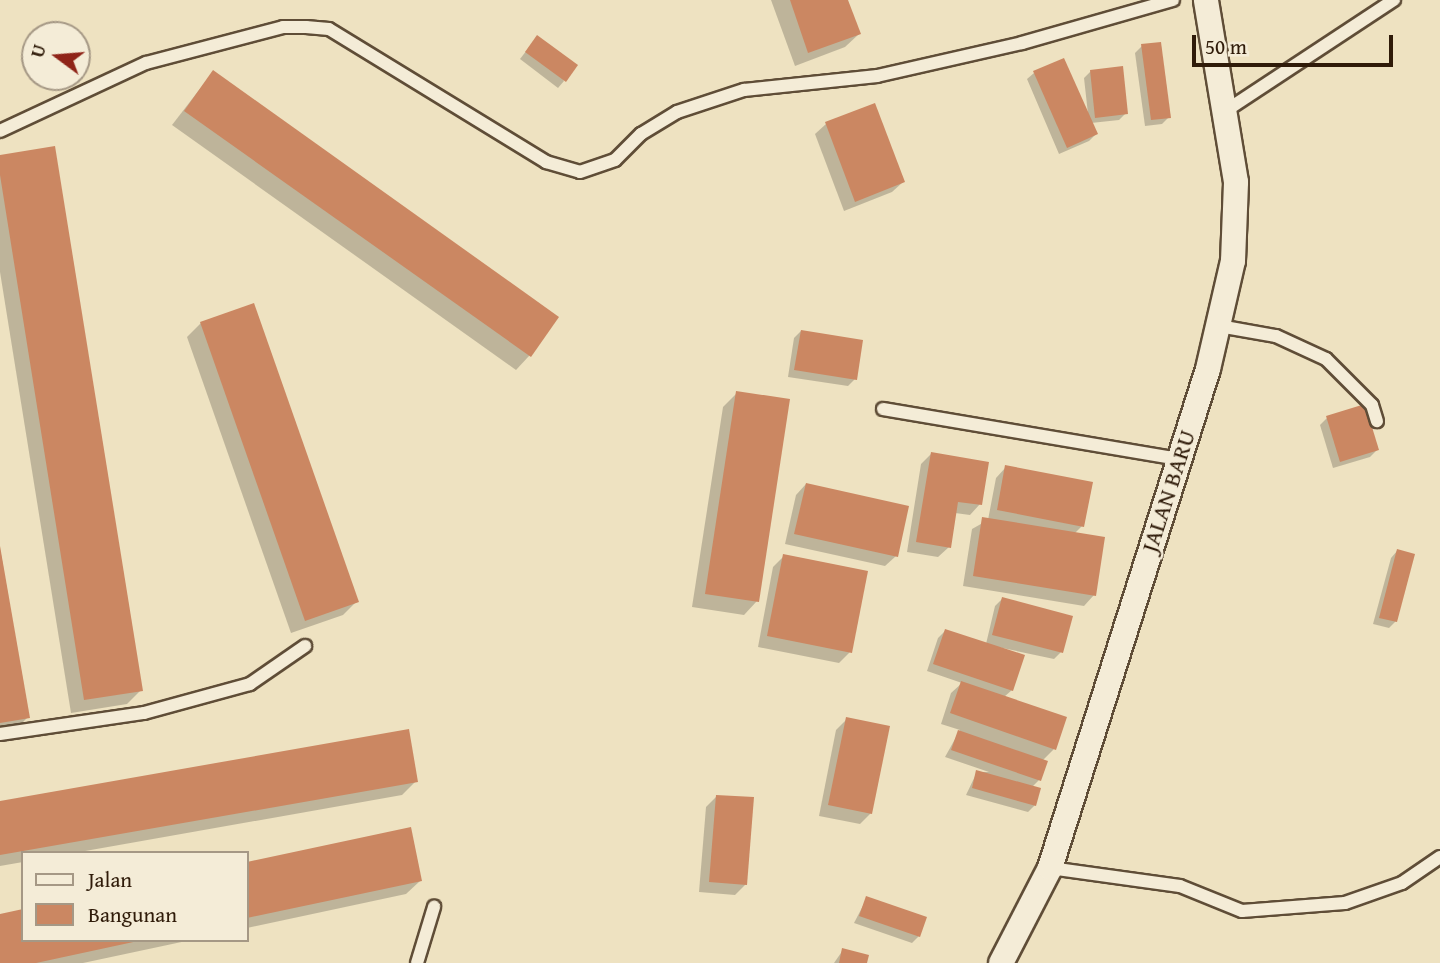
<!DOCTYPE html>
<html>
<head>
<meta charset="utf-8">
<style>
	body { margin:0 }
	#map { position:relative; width:1440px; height:963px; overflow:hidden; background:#eee2c1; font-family:"Gentium Book Plus",serif }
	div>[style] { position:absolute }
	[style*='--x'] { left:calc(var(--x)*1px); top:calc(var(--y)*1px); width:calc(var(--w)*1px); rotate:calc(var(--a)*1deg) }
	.shadow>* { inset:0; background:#0003 }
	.building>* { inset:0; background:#cb8762 }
	.roads { filter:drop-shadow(2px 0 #5f4d37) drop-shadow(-2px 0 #5f4d37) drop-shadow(0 2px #5f4d37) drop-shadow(0 -2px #5f4d37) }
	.lane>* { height:12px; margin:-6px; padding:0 6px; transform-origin:6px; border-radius:6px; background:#f4ecd7 }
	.street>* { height:24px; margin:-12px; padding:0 12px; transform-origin:12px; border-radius:12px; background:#f4ecd7 }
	span { translate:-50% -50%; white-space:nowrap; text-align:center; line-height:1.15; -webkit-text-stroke:5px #f4ecd7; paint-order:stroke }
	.street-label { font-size:24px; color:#2f1b09 }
	.legend { position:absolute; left:21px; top:851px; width:228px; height:91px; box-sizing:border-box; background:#f4ecd7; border:2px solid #a59885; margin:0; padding:9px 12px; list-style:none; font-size:21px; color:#2f1b09 }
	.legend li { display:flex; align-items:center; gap:14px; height:35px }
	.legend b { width:35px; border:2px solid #a59885 }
	.north { position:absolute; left:21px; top:21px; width:70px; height:70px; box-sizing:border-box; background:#f4ecd7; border:2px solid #a59885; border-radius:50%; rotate:286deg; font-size:19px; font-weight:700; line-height:28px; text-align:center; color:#2f1b09 }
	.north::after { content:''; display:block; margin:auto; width:24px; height:32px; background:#8f2418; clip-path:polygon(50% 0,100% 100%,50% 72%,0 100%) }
	.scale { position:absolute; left:1192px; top:35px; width:201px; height:32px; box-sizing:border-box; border:4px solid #2f1b09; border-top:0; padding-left:9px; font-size:21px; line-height:24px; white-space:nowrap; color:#2f1b09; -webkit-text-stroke:5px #f4ecd7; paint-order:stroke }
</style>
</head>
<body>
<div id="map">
	<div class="shadow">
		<i style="clip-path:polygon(771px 0,847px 0,859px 34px,845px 47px,795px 66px)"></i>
		<i style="clip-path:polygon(537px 37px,564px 81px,558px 88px,520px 59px)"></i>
		<i style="clip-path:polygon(1142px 46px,1169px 117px,1162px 124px,1145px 126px,1135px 53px)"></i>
		<i style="clip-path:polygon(1091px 71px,1126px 113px,1119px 120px,1091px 123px,1096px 134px,1089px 141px,1059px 154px,1027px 79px,1034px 73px,1088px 114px,1084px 78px)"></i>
		<i style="clip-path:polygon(213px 72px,557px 317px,529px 356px,516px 370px,172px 125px)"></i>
		<i style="clip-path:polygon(874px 105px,903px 182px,892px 192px,844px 211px,815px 134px,826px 124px)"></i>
		<i style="clip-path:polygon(0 157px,141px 690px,127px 704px,71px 713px,0 272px)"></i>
		<i style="clip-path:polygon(201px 323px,357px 601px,343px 615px,291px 633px,187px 337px)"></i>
		<i style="clip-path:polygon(801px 331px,855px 379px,848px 386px,788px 377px,794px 338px)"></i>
		<i style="clip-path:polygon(737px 393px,757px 601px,744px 615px,692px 607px,723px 407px)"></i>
		<i style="clip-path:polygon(1327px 418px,1377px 450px,1370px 457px,1333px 468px,1320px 425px)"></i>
		<i style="clip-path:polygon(932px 453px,980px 504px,970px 515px,955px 513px,949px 547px,938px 557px,907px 552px,921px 464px)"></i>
		<i style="clip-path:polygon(1006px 467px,1082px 526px,1074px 534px,1094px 595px,1084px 606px,963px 586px,972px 529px,988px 520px,996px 478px)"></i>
		<i style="clip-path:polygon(806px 484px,896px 556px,885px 566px,785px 544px,796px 495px)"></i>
		<i style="clip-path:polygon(0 548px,28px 717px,14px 731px,0 733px)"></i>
		<i style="clip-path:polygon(1397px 551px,1396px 621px,1389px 628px,1373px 624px,1391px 558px)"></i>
		<i style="clip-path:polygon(784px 556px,850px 652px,839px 663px,758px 647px,773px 567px)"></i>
		<i style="clip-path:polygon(1002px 599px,1061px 652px,1054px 659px,993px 646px,1012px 690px,1004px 697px,1054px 749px,1042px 761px,1039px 780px,1032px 787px,1035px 805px,1028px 812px,966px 795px,977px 772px,989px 772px,945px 757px,960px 730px,941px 724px,951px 693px,962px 683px,927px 671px,938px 638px,945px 631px,986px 644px,995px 606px)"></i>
		<i style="clip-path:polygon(847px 719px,871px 813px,860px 824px,819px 816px,836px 730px)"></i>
		<i style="clip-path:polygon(416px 781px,402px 795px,74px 853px,23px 853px,23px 862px,0 866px,0 803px)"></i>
		<i style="clip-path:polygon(717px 796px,746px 884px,735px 895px,699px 892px,706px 807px)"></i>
		<i style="clip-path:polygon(409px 829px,420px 881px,406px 894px,247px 928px,247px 863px)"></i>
		<i style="clip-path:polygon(867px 898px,919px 936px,912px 943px,854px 923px)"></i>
		<i style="clip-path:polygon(0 916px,23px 940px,191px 940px,83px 963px,0 963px)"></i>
		<i style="clip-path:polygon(843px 950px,865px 963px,834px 963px)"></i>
	</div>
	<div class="building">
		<i style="clip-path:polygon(790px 0,848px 0,861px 34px,808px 53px)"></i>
		<i style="clip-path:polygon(537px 35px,578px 65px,566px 82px,525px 52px)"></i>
		<i style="clip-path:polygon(1161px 42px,1171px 118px,1151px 120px,1141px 44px)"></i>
		<i style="clip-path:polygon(1064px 58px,1098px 134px,1067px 148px,1033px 71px)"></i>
		<i style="clip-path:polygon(1123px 66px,1128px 114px,1095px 118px,1090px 70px)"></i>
		<i style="clip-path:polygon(213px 70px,559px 317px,531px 357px,184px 111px)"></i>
		<i style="clip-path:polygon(875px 103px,905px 182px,855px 202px,825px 122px)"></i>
		<i style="clip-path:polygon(55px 146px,143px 691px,84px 700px,0 175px,0 155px)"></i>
		<i style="clip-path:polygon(254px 303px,359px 602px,305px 621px,200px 322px)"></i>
		<i style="clip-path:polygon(801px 330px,863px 340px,857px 380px,794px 370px)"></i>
		<i style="clip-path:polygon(736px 391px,790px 399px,759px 602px,705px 594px)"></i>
		<i style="clip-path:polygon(1365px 404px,1379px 450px,1340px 462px,1326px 416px)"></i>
		<i style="clip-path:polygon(931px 452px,989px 462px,982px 505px,958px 502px,951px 548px,916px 542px)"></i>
		<i style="clip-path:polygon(1005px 465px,1093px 482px,1084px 527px,997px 510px)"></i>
		<i style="clip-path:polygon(806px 483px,909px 506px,898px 557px,794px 534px)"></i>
		<i style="clip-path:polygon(982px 517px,1105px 537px,1096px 596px,973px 576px)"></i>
		<i style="clip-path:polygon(0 546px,30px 718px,0 723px)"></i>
		<i style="clip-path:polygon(1397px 549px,1415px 554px,1397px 622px,1379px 618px)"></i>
		<i style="clip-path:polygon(783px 554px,868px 571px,852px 653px,767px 636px)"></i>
		<i style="clip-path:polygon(1002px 597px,1073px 616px,1063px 653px,992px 635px)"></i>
		<i style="clip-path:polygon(945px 629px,1025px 655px,1013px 691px,933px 664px)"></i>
		<i style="clip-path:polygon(961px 681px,1067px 717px,1056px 750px,950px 713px)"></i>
		<i style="clip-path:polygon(846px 717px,890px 726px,872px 814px,828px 805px)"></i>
		<i style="clip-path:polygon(409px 729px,418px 782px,0 855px,0 801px)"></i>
		<i style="clip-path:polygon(958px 730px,1048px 761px,1041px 781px,951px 750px)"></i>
		<i style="clip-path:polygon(976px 770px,1041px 788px,1036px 806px,972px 788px)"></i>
		<i style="clip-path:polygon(716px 795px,754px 797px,747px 885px,709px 882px)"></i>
		<i style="clip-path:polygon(411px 827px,422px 881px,247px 918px,247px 862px)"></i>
		<i style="clip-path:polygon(866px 896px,927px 917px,920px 937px,859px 916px)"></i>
		<i style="clip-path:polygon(23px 909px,23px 940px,138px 941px,36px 963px,0 963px,0 914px)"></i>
		<i style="clip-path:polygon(842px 948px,869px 955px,867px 963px,839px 963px)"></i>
	</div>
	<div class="roads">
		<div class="lane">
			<i style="--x:1227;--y:110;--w:200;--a:-33.4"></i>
			<i style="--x:0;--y:131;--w:161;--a:-25"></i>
			<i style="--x:146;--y:63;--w:142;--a:-14.7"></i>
			<i style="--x:283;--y:27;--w:23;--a:0"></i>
			<i style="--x:306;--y:27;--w:23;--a:5"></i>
			<i style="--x:329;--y:29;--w:255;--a:31.5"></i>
			<i style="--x:546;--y:162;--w:35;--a:16"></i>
			<i style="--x:580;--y:172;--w:37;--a:-19"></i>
			<i style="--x:615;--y:160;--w:37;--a:-45"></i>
			<i style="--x:641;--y:134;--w:42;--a:-31.4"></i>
			<i style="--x:677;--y:112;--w:71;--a:-18.2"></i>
			<i style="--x:744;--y:90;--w:134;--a:-6"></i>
			<i style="--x:877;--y:76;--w:149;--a:-12.8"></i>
			<i style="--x:1022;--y:43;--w:157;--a:-15.9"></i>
			<i style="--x:1219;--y:326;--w:58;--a:10"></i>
			<i style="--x:1276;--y:336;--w:55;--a:24.7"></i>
			<i style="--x:1326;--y:359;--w:65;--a:45"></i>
			<i style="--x:1372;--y:405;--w:17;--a:73"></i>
			<i style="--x:883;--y:409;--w:300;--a:9.6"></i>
			<i style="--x:0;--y:734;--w:146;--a:-8.3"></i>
			<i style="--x:144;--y:713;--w:110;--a:-15.3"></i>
			<i style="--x:250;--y:684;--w:67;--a:-34.6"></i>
			<i style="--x:1050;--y:868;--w:131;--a:7.9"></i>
			<i style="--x:1180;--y:886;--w:67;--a:22"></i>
			<i style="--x:1242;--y:911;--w:103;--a:-4.4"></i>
			<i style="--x:1345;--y:903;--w:60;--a:-19.3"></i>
			<i style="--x:1402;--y:883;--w:46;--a:-34.4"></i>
			<i style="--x:417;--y:963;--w:59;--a:-73.1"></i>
		</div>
		<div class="street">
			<i style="--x:1001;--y:963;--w:107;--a:-62.7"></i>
			<i style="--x:1050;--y:868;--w:523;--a:-72.43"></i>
			<i style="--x:1208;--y:369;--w:111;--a:-77"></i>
			<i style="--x:1233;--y:261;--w:79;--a:-87.8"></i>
			<i style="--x:1236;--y:182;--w:184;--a:-99.4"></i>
		</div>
	</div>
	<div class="street-label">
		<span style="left:1168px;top:491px;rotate:-72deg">JALAN BARU</span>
	</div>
	<ul class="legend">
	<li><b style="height:9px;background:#f4ecd7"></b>Jalan</li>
	<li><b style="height:19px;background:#cb8762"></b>Bangunan</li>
	</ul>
	<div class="north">U</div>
	<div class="scale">50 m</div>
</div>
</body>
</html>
